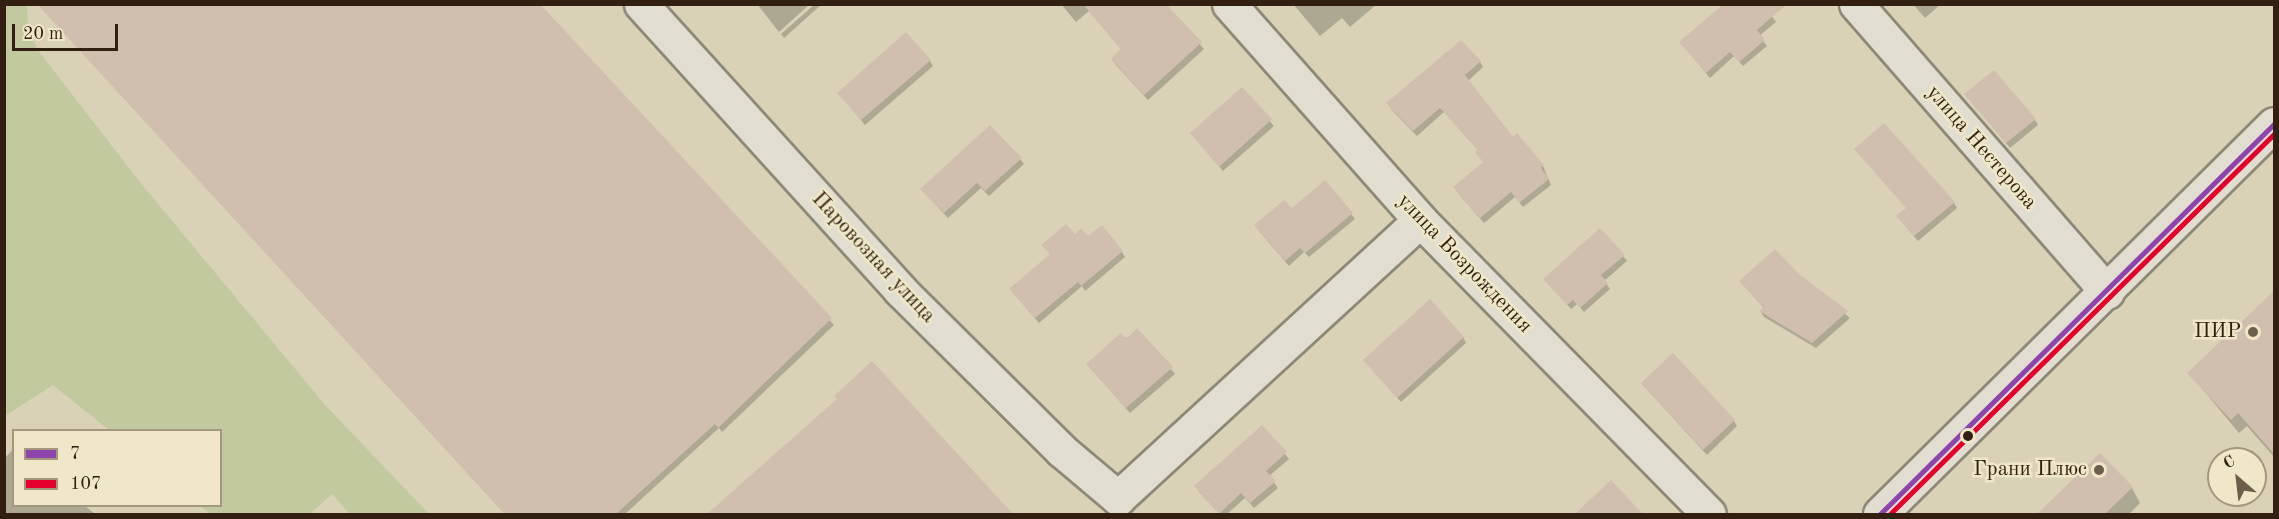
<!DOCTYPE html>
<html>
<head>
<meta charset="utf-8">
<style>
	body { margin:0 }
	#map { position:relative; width:2279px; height:519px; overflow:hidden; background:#d9d2b7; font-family:"Old Standard TT",serif }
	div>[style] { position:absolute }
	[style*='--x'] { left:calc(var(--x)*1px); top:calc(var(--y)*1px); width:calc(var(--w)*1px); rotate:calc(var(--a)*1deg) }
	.green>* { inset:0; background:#c2c99f }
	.shadow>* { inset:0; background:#0003 }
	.building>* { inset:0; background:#d0beaf }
	.roads { filter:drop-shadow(2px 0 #8e8878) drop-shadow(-2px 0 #8e8878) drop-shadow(0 2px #8e8878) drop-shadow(0 -2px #8e8878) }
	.minor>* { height:33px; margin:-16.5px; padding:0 16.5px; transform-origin:16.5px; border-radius:16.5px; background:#e1ddd0 }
	.bus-1>* { height:4.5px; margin:-2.25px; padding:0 2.25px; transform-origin:2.25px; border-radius:2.25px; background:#8e44ad }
	.bus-2>* { height:4.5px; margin:-2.25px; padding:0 2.25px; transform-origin:2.25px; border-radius:2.25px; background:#e4002b }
	.dots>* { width:16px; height:16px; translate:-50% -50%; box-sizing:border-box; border:3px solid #efe7c7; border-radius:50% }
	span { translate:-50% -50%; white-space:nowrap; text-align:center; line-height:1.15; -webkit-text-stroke:5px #efe7c7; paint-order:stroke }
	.street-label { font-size:21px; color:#311f11 }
	.poi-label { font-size:21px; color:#311f11 }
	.right { translate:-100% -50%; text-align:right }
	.frame { position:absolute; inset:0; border:6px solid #311f11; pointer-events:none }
	.legend { position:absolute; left:12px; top:429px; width:210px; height:78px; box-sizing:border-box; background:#efe7c7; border:2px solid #a3977e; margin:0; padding:8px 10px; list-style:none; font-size:18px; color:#311f11 }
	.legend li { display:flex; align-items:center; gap:12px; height:30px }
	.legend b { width:30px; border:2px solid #a3977e }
	.north { position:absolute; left:2207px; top:447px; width:60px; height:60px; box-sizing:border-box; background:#efe7c7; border:2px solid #a3977e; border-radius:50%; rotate:332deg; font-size:16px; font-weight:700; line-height:24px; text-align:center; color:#311f11 }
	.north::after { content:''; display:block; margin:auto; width:21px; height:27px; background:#6c5e4b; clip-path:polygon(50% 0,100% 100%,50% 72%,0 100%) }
	.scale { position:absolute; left:12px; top:24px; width:106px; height:27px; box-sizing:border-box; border:3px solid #311f11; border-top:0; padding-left:8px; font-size:18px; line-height:21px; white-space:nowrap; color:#311f11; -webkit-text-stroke:4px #efe7c7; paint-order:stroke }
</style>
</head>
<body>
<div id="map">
	<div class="green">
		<i style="clip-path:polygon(5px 4px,27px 5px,28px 27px,37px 49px,139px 181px,326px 406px,429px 514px,350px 514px,332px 494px,310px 514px,211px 514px,200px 506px,220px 506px,220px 430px,109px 430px,53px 385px,5px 416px)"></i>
	</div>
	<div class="shadow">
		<i style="clip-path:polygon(538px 4px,834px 325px,722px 432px,719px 428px,625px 514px,505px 514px,47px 14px)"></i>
		<i style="clip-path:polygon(757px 4px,810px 4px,779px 32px)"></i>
		<i style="clip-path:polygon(815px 4px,822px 4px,784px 38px,781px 34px)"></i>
		<i style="clip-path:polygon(1061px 4px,1118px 4px,1176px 17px,1204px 49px,1148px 100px,1116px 65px,1112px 60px,1122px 50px,1089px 11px,1076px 22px)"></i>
		<i style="clip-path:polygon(1293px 4px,1377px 4px,1350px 27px,1342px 18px,1320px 36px)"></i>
		<i style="clip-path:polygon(1763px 4px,1776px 22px,1759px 36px,1767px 46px,1743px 66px,1734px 56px,1710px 78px,1681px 42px)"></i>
		<i style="clip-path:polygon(1913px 4px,1941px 4px,1925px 18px)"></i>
		<i style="clip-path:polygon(930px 61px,933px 66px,865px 125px,839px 93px)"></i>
		<i style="clip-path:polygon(1480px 62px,1483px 67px,1468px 81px,1513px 139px,1517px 135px,1543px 166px,1551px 185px,1523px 207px,1515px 197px,1484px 223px,1458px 193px,1484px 163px,1479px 151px,1444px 112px,1417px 136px,1391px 109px)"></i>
		<i style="clip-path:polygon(1242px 89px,1274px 126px,1223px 171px,1192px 134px)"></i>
		<i style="clip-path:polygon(1966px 95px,2035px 120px,2038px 125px,2010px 148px)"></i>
		<i style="clip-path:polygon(1020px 159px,1024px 164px,989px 196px,981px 188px,948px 218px,922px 190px)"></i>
		<i style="clip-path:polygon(1954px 203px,1957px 208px,1918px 241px,1898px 217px)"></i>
		<i style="clip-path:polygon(1292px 210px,1351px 214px,1355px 219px,1309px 257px,1304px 252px,1289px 266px,1259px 231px)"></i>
		<i style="clip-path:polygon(1088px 239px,1122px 252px,1125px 257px,1085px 291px,1082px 286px,1039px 323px,1011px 290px,1051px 255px,1043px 245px)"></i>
		<i style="clip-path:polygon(1623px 256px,1627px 261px,1604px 281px,1610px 289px,1584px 312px,1577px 304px,1571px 309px,1545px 279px)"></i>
		<i style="clip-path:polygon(1799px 276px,1850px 318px,1816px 348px,1764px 317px,1761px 312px,1764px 308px,1741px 282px)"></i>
		<i style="clip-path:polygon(2274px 293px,2274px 457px,2247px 426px,2239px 433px,2189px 373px)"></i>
		<i style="clip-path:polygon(1137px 331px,1175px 374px,1130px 413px,1088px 365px)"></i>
		<i style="clip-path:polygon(1463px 337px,1466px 343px,1401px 402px,1365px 361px)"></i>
		<i style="clip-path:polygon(872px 363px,1011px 514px,709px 514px,838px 400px)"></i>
		<i style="clip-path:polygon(1642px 384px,1734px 421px,1737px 426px,1707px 455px)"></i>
		<i style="clip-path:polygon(1262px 427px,1289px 459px,1269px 476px,1278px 488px,1254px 508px,1245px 498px,1227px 514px,1220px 514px,1199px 492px)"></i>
		<i style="clip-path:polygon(14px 448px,14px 506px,85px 506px,95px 514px,4px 514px,4px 459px)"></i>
		<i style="clip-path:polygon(2100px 456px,2132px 488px,2140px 503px,2129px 514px,2039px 514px)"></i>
		<i style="clip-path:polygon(1611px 483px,1634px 509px,1629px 514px,1577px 514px)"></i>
	</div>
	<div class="building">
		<i style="clip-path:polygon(37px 4px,540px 4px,832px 318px,718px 428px,715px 424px,616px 514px,505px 514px)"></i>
		<i style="clip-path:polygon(1083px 4px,1166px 4px,1202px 42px,1144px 95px,1111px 59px,1121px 49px)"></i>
		<i style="clip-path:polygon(1724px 4px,1787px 4px,1757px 30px,1765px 40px,1739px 62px,1730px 52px,1706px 73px,1679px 42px)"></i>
		<i style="clip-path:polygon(906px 32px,931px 60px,861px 120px,837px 93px)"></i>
		<i style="clip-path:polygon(1461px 40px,1481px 61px,1465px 75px,1513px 137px,1517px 133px,1544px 165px,1541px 168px,1549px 179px,1519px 203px,1511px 192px,1480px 218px,1453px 187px,1483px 162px,1475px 152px,1478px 150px,1440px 108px,1413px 131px,1386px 103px)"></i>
		<i style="clip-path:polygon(1994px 70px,2036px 119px,2006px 143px,1964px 94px)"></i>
		<i style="clip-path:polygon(1242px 87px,1272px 119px,1219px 167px,1190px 133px)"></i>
		<i style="clip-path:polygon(1884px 123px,1955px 202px,1914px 236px,1896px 216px,1906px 208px,1854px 149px)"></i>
		<i style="clip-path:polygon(990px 125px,1022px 158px,985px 191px,977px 183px,944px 213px,920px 189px)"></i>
		<i style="clip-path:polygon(1325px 180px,1353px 213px,1305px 253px,1300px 248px,1285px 261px,1254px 225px,1284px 200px,1292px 208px)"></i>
		<i style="clip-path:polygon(1066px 224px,1075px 234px,1081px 228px,1088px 236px,1102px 225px,1123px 251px,1081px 286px,1078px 282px,1035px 318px,1009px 289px,1050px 254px,1041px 245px)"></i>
		<i style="clip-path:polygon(1600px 228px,1625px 255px,1601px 275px,1608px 283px,1580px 308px,1573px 300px,1567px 305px,1543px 279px)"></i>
		<i style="clip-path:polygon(1775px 249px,1800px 275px,1848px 311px,1812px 343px,1759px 311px,1764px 307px,1739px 281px)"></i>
		<i style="clip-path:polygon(2274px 291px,2274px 454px,2238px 413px,2231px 420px,2187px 373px)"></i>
		<i style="clip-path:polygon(1430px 299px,1464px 337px,1397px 398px,1363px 360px)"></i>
		<i style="clip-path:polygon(1137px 328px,1173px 367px,1126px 408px,1086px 364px,1121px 333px,1127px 339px)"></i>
		<i style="clip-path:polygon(1673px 353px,1735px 420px,1703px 450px,1641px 383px)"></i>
		<i style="clip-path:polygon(872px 361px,1013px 514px,707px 514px,837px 399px,834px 396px)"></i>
		<i style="clip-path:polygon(1262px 425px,1287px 452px,1266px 471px,1276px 481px,1250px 503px,1241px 493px,1219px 514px,1194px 486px)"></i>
		<i style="clip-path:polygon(2100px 453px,2133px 487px,2105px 514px,2037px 514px)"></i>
		<i style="clip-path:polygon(1611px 480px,1643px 514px,1575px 514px)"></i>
	</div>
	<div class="roads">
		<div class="minor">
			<i style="--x:641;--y:4;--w:386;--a:47.8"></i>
			<i style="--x:900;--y:290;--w:227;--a:44.8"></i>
			<i style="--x:1061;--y:450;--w:75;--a:40.1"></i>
			<i style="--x:1118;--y:498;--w:410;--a:-42.6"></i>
			<i style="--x:1229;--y:4;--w:288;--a:48.5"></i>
			<i style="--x:1420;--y:220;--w:412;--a:45.5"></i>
			<i style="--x:1856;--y:4;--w:382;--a:48.9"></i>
			<i style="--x:1880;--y:514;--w:554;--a:-44.71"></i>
		</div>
	</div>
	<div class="bus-1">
		<i style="--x:1880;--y:514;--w:554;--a:-44.71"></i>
	</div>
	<div class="bus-2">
		<i style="--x:1890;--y:514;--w:540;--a:-44.7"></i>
	</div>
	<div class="dots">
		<i style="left:2253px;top:332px;background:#6c5e4b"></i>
		<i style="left:1968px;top:436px;background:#311f11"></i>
		<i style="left:2099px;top:470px;background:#6c5e4b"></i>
	</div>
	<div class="street-label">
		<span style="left:1981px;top:148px;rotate:49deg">улица Нестерова</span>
		<span style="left:873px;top:258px;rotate:47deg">Паровозная улица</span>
		<span style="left:1464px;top:264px;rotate:46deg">улица Возрождения</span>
	</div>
	<div class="poi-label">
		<span class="right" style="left:2241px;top:332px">ПИР</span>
		<span class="right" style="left:2087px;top:470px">Грани Плюс</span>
	</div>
	<div class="frame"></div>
	<ul class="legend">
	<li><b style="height:8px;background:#8e44ad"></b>7</li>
	<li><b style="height:8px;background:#e4002b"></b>107</li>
	</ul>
	<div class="north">С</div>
	<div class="scale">20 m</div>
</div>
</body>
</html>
